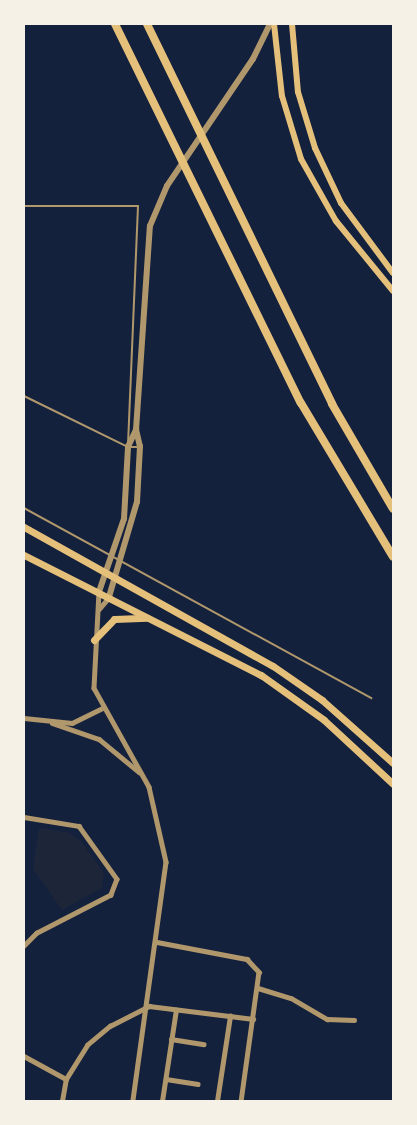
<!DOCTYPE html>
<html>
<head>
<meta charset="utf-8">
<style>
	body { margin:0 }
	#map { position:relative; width:417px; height:1125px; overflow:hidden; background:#14213d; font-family:"PT Sans",sans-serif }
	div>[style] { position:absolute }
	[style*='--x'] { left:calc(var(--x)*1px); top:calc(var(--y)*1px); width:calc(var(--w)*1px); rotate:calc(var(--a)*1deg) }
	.green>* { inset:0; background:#1d2539 }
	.service>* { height:2px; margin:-1px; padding:0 1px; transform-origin:1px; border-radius:1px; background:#b1986c }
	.minor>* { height:4.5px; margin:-2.25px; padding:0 2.25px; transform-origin:2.25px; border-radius:2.25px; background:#b1986c }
	.tertiary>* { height:5.5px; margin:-2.75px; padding:0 2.75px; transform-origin:2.75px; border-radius:2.75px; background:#b1986c }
	.secondary>* { height:6px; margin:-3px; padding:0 3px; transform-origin:3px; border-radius:3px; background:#e5c07b }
	.primary>* { height:7px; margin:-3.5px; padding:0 3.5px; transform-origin:3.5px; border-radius:3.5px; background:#e5c07b }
	.motorway>* { height:8px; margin:-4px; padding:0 4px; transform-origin:4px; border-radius:4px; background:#e5c07b }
	span { translate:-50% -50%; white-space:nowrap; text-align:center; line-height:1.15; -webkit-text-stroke:5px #f6f1e7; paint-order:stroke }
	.frame { position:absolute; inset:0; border:25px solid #f6f1e7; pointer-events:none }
</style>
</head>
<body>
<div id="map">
	<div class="green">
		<i style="clip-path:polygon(39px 828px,67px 832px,81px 841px,104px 873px,102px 888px,62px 910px,33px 869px)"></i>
	</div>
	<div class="service">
		<i style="--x:24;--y:206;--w:114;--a:0"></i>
		<i style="--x:138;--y:206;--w:236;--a:92.4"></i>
		<i style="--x:24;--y:396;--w:116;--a:26.1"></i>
		<i style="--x:128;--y:447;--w:12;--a:0"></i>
		<i style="--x:24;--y:508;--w:396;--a:28.7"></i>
	</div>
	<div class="minor">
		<i style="--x:99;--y:592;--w:96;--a:93"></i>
		<i style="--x:94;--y:688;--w:113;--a:60.9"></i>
		<i style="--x:149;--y:787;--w:77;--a:77.2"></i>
		<i style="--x:166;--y:862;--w:241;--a:97.9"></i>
		<i style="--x:99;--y:609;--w:16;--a:-50"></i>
		<i style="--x:24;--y:718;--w:48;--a:5.9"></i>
		<i style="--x:72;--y:723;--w:34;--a:-26"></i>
		<i style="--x:52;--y:723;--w:50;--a:18.8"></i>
		<i style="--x:99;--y:739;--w:52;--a:39.5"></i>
		<i style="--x:24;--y:817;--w:56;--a:9.3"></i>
		<i style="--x:79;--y:826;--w:65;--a:54.4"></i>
		<i style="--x:117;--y:879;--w:17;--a:111"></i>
		<i style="--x:111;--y:895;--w:83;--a:152.8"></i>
		<i style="--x:37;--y:933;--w:18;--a:135"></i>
		<i style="--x:157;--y:942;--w:92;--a:10.7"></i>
		<i style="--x:247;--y:959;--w:18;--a:47"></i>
		<i style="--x:259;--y:972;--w:130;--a:97.9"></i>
		<i style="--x:258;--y:988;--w:34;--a:17"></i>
		<i style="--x:291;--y:998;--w:42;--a:30.3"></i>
		<i style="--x:327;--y:1019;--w:27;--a:2"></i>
		<i style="--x:171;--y:1039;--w:33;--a:9"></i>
		<i style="--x:24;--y:1056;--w:48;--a:28.7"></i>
		<i style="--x:166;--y:1079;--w:32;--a:9"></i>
		<i style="--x:62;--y:1101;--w:22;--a:-80"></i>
		<i style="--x:66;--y:1079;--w:40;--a:-58"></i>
		<i style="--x:87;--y:1045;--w:30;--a:-40"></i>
		<i style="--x:110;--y:1026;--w:44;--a:-27.1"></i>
		<i style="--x:149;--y:1006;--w:105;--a:7.1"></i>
		<i style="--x:162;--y:1101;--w:92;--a:-81.3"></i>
		<i style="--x:217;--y:1101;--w:86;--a:-81.3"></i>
	</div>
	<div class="tertiary">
		<i style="--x:99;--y:592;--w:77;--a:-71.1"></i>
		<i style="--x:124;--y:519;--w:72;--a:-86.8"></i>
		<i style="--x:128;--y:447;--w:19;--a:-65"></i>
		<i style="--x:109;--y:597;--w:99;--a:-73.6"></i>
		<i style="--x:137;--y:502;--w:55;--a:-86.9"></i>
		<i style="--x:140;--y:447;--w:17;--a:-103"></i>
		<i style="--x:136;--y:430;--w:204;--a:-86.1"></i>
		<i style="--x:150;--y:226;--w:43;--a:-67"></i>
		<i style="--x:167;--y:186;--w:153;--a:-55.9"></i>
		<i style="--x:253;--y:59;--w:39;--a:-64"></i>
	</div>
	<div class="secondary">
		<i style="--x:274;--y:24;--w:72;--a:83.7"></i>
		<i style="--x:282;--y:96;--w:66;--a:73.2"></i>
		<i style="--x:301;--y:159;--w:71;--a:60.6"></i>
		<i style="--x:336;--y:221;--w:90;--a:50.8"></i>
		<i style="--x:292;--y:24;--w:68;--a:85"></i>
		<i style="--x:298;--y:92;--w:59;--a:73.1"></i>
		<i style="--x:315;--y:148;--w:61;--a:64.7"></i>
		<i style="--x:341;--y:203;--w:87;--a:53.4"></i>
	</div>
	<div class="primary">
		<i style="--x:24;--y:527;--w:285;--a:29.2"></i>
		<i style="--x:273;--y:666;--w:60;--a:34.8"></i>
		<i style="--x:322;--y:700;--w:95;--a:41.6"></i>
		<i style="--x:24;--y:555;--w:266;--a:26.9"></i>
		<i style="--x:261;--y:675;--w:77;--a:35.5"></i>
		<i style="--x:324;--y:720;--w:94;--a:42.8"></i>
		<i style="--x:94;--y:640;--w:29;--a:-46"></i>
		<i style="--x:114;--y:619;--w:33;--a:-2"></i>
	</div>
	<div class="motorway">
		<i style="--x:115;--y:24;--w:422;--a:63.9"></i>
		<i style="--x:301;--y:403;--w:179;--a:59.1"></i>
		<i style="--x:147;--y:24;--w:423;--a:64"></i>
		<i style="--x:332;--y:404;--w:121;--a:59.8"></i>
	</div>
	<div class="frame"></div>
</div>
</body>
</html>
